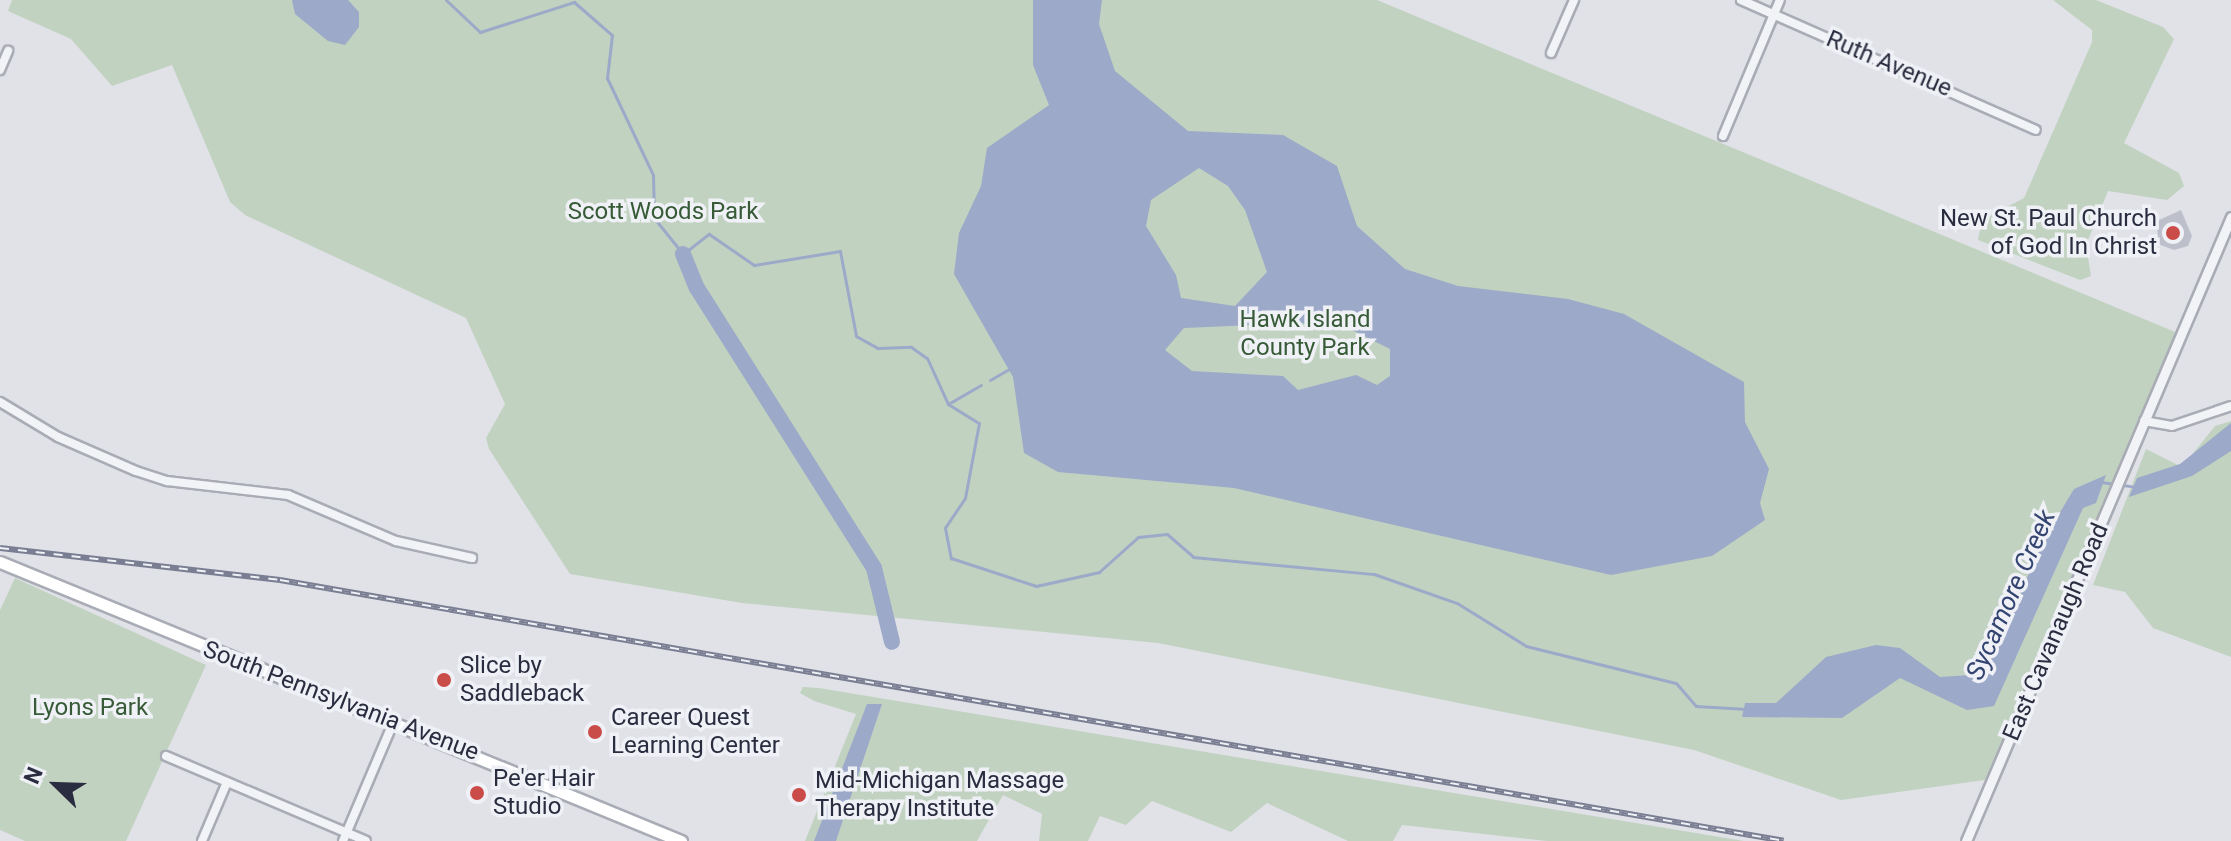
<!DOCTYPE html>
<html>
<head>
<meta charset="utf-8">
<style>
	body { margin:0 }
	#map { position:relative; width:2231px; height:841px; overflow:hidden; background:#e0e2e8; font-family:Roboto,sans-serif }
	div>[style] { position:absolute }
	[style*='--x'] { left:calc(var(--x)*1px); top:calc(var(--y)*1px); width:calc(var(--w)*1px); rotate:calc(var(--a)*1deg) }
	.green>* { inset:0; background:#c2d2c1 }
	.water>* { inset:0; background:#9ca9c8 }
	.stream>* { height:3px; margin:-1.5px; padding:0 1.5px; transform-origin:1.5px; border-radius:1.5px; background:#9ca9c8 }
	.river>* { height:16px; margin:-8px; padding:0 8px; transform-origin:8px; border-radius:8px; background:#9ca9c8 }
	.building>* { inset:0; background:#bdc0cb }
	.roads { filter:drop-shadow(2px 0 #a9acb5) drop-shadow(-2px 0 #a9acb5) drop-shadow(0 2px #a9acb5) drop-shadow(0 -2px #a9acb5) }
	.minor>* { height:8px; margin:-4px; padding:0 4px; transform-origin:4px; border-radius:4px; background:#f2f3f7 }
	.tertiary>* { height:9px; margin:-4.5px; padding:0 4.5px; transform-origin:4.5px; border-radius:4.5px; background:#f2f3f7 }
	.secondary>* { height:11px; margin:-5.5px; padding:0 5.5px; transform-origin:5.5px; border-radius:5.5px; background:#fff }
	.rail>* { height:6px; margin-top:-3px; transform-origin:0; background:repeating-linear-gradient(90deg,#eff1f6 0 9px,#7a7e92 0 18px); box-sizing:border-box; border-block:2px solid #7a7e92 }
	.dots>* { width:22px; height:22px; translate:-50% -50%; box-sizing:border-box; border:4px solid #eff1f6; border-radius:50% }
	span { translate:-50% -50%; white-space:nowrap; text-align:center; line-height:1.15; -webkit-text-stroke:7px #eff1f6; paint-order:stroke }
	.street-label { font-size:24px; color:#292d3f }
	.park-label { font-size:24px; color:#375b37 }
	.poi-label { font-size:24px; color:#292d3f }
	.right { translate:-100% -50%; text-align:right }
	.left { translate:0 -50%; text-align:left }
	.water-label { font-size:26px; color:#344572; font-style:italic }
	.north { position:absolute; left:16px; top:745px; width:80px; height:80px; -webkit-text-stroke:6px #eff1f6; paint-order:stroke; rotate:293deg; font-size:22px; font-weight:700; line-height:32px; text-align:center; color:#292d3f }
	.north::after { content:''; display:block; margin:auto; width:28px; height:36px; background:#292d3f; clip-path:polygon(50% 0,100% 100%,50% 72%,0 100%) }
</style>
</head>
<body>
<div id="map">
	<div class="green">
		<i style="clip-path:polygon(12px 0,1377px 0,2180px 334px,1992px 779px,1841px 800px,1694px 750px,1158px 643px,742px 603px,570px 574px,489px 449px,486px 438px,505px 404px,466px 318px,245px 215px,230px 202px,172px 65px,112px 86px,71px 39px,8px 11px)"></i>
		<i style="clip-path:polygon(2053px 0,2096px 0,2163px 27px,2174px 39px,2124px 143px,2179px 173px,2184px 186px,2167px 200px,2108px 191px,2086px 245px,2091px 276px,2080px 280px,1978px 240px,1982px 220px,2024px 198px,2092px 42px,2092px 30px)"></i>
		<i style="clip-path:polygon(2231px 421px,2231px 657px,2153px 628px,2125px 592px,2093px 585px,2146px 449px,2182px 467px,2215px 426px)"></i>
		<i style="clip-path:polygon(15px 578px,206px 665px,126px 841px,25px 841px,0 830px,0 610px)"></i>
		<i style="clip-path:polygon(803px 687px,819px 688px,1744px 841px,1547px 841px,1402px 825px,1393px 841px,1348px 841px,1267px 803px,1231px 832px,1152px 801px,1126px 825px,1100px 816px,1088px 841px,1039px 841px,1042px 814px,1003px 795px,977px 841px,805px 841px,856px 714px,814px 701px,800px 693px)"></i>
	</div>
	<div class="water">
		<i style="clip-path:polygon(292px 0,348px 0,359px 12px,359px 27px,345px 45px,328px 41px,295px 14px)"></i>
		<i style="clip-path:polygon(evenodd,1033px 0,1102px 0,1099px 24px,1115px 71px,1188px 131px,1283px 135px,1337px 166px,1357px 226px,1405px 269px,1458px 286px,1568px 299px,1624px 314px,1744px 382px,1745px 422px,1769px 469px,1760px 503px,1765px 520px,1712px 556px,1611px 575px,1234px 488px,1058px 472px,1024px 453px,1013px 377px,954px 274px,959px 233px,981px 186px,987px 148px,1049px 105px,1033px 65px,1033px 0,1199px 168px,1228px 186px,1245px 210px,1267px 272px,1235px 306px,1181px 298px,1176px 275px,1146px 226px,1151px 200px,1199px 168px,1033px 0,1274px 310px,1307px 325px,1324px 316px,1390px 349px,1390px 376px,1377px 385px,1356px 375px,1298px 390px,1283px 376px,1192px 371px,1165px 350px,1184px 328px,1254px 325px,1274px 310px)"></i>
		<i style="clip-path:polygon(2231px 423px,2231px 451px,2192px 476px,2129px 497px,2137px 478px,2180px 464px)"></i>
		<i style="clip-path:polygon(2106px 475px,2096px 503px,2083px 508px,1994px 706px,1967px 710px,1900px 678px,1842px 718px,1742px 717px,1745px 703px,1776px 703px,1826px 657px,1876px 645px,1900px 648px,1940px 677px,1985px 674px,2045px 537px,2074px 489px)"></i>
		<i style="clip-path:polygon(867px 704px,882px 704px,836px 841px,814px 841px)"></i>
	</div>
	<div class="stream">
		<i style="--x:446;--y:0;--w:47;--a:43.3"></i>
		<i style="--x:480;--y:32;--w:99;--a:-17.7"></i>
		<i style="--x:574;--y:2;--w:50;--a:41"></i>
		<i style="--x:612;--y:35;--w:43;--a:96.6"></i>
		<i style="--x:607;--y:78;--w:107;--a:64.6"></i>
		<i style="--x:653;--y:175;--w:43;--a:88.7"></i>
		<i style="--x:654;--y:218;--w:46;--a:51.1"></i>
		<i style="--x:683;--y:254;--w:33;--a:-38"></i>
		<i style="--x:709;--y:234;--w:55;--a:34.6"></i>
		<i style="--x:754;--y:265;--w:87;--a:-9.2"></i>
		<i style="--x:840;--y:251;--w:86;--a:79.3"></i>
		<i style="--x:856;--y:336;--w:25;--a:29"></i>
		<i style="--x:878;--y:348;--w:33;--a:-2"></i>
		<i style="--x:911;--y:347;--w:19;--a:35"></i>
		<i style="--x:927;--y:358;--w:51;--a:65.5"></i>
		<i style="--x:948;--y:404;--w:36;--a:32"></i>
		<i style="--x:979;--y:423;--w:76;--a:100.6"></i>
		<i style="--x:965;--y:498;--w:36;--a:124"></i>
		<i style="--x:945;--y:528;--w:31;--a:79"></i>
		<i style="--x:951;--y:558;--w:89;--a:18.2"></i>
		<i style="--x:1036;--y:586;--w:65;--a:-12.5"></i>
		<i style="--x:1099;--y:572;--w:52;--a:-41.9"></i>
		<i style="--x:1138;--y:537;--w:29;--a:-6"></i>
		<i style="--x:1167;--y:534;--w:35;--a:41"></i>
		<i style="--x:1193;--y:557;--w:182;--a:5.4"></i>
		<i style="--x:1374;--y:574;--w:88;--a:19.3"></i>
		<i style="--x:1457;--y:603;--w:81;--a:31.9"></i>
		<i style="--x:1526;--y:646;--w:154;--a:13.9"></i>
		<i style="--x:1676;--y:683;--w:30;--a:49"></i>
		<i style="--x:1696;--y:706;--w:51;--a:3.4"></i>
		<i style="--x:990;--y:380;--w:24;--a:-30"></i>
		<i style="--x:948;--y:404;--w:38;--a:-30"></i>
		<i style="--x:2101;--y:482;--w:35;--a:8"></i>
	</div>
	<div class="river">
		<i style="--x:683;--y:254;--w:37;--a:68"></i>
		<i style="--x:697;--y:288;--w:331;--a:57.7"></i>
		<i style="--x:874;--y:568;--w:76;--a:76.3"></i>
	</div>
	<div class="building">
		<i style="clip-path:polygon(2181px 210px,2192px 236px,2188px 246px,2174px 250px,2158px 244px,2157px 221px)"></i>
	</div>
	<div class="roads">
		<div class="minor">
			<i style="--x:1741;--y:0;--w:322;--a:23.8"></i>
			<i style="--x:1551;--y:53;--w:58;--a:-66.5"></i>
			<i style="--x:0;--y:70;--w:21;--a:-67"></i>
			<i style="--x:1723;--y:136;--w:147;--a:-67.3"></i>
			<i style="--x:0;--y:402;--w:68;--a:31.1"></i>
			<i style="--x:58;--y:437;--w:85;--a:23.6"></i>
			<i style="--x:136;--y:471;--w:33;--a:18"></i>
			<i style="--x:167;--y:481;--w:122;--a:6.6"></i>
			<i style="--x:288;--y:495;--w:117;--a:23.1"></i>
			<i style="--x:396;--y:541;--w:78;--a:12.6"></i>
			<i style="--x:2144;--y:421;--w:28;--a:10"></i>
			<i style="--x:2172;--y:426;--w:62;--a:-18.7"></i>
			<i style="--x:166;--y:756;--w:217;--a:23"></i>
			<i style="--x:202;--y:841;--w:64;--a:-67"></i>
			<i style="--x:343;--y:841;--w:130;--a:-67"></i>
		</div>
		<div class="tertiary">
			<i style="--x:1966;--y:841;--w:678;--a:-66.99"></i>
		</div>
		<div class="secondary">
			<i style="--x:0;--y:562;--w:736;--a:22.28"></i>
		</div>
	</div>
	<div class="rail">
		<i style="--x:0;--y:548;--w:282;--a:6.5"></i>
		<i style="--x:280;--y:580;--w:1526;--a:9.84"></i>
	</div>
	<div class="dots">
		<i style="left:2173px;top:233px;background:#ca4c48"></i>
		<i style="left:444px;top:680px;background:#ca4c48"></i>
		<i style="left:595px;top:732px;background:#ca4c48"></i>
		<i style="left:477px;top:793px;background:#ca4c48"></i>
		<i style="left:799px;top:795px;background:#ca4c48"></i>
	</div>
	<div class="street-label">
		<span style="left:1889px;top:64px;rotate:23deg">Ruth Avenue</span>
		<span style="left:2056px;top:632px;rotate:-67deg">East Cavanaugh Road</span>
		<span style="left:341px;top:701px;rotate:21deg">South Pennsylvania Avenue</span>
	</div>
	<div class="park-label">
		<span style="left:663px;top:212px">Scott Woods Park</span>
		<span style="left:1305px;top:334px">Hawk Island<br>County Park</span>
		<span style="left:90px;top:708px">Lyons Park</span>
	</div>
	<div class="poi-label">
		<span class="right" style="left:2157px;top:233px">New St. Paul Church<br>of God In Christ</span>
		<span class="left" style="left:460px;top:680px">Slice by<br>Saddleback</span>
		<span class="left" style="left:611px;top:732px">Career Quest<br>Learning Center</span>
		<span class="left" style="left:493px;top:793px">Pe'er Hair<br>Studio</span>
		<span class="left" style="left:815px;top:795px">Mid-Michigan Massage<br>Therapy Institute</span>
	</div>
	<div class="water-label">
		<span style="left:2011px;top:595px;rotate:-66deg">Sycamore Creek</span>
	</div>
	<div class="north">N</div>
</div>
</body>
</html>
